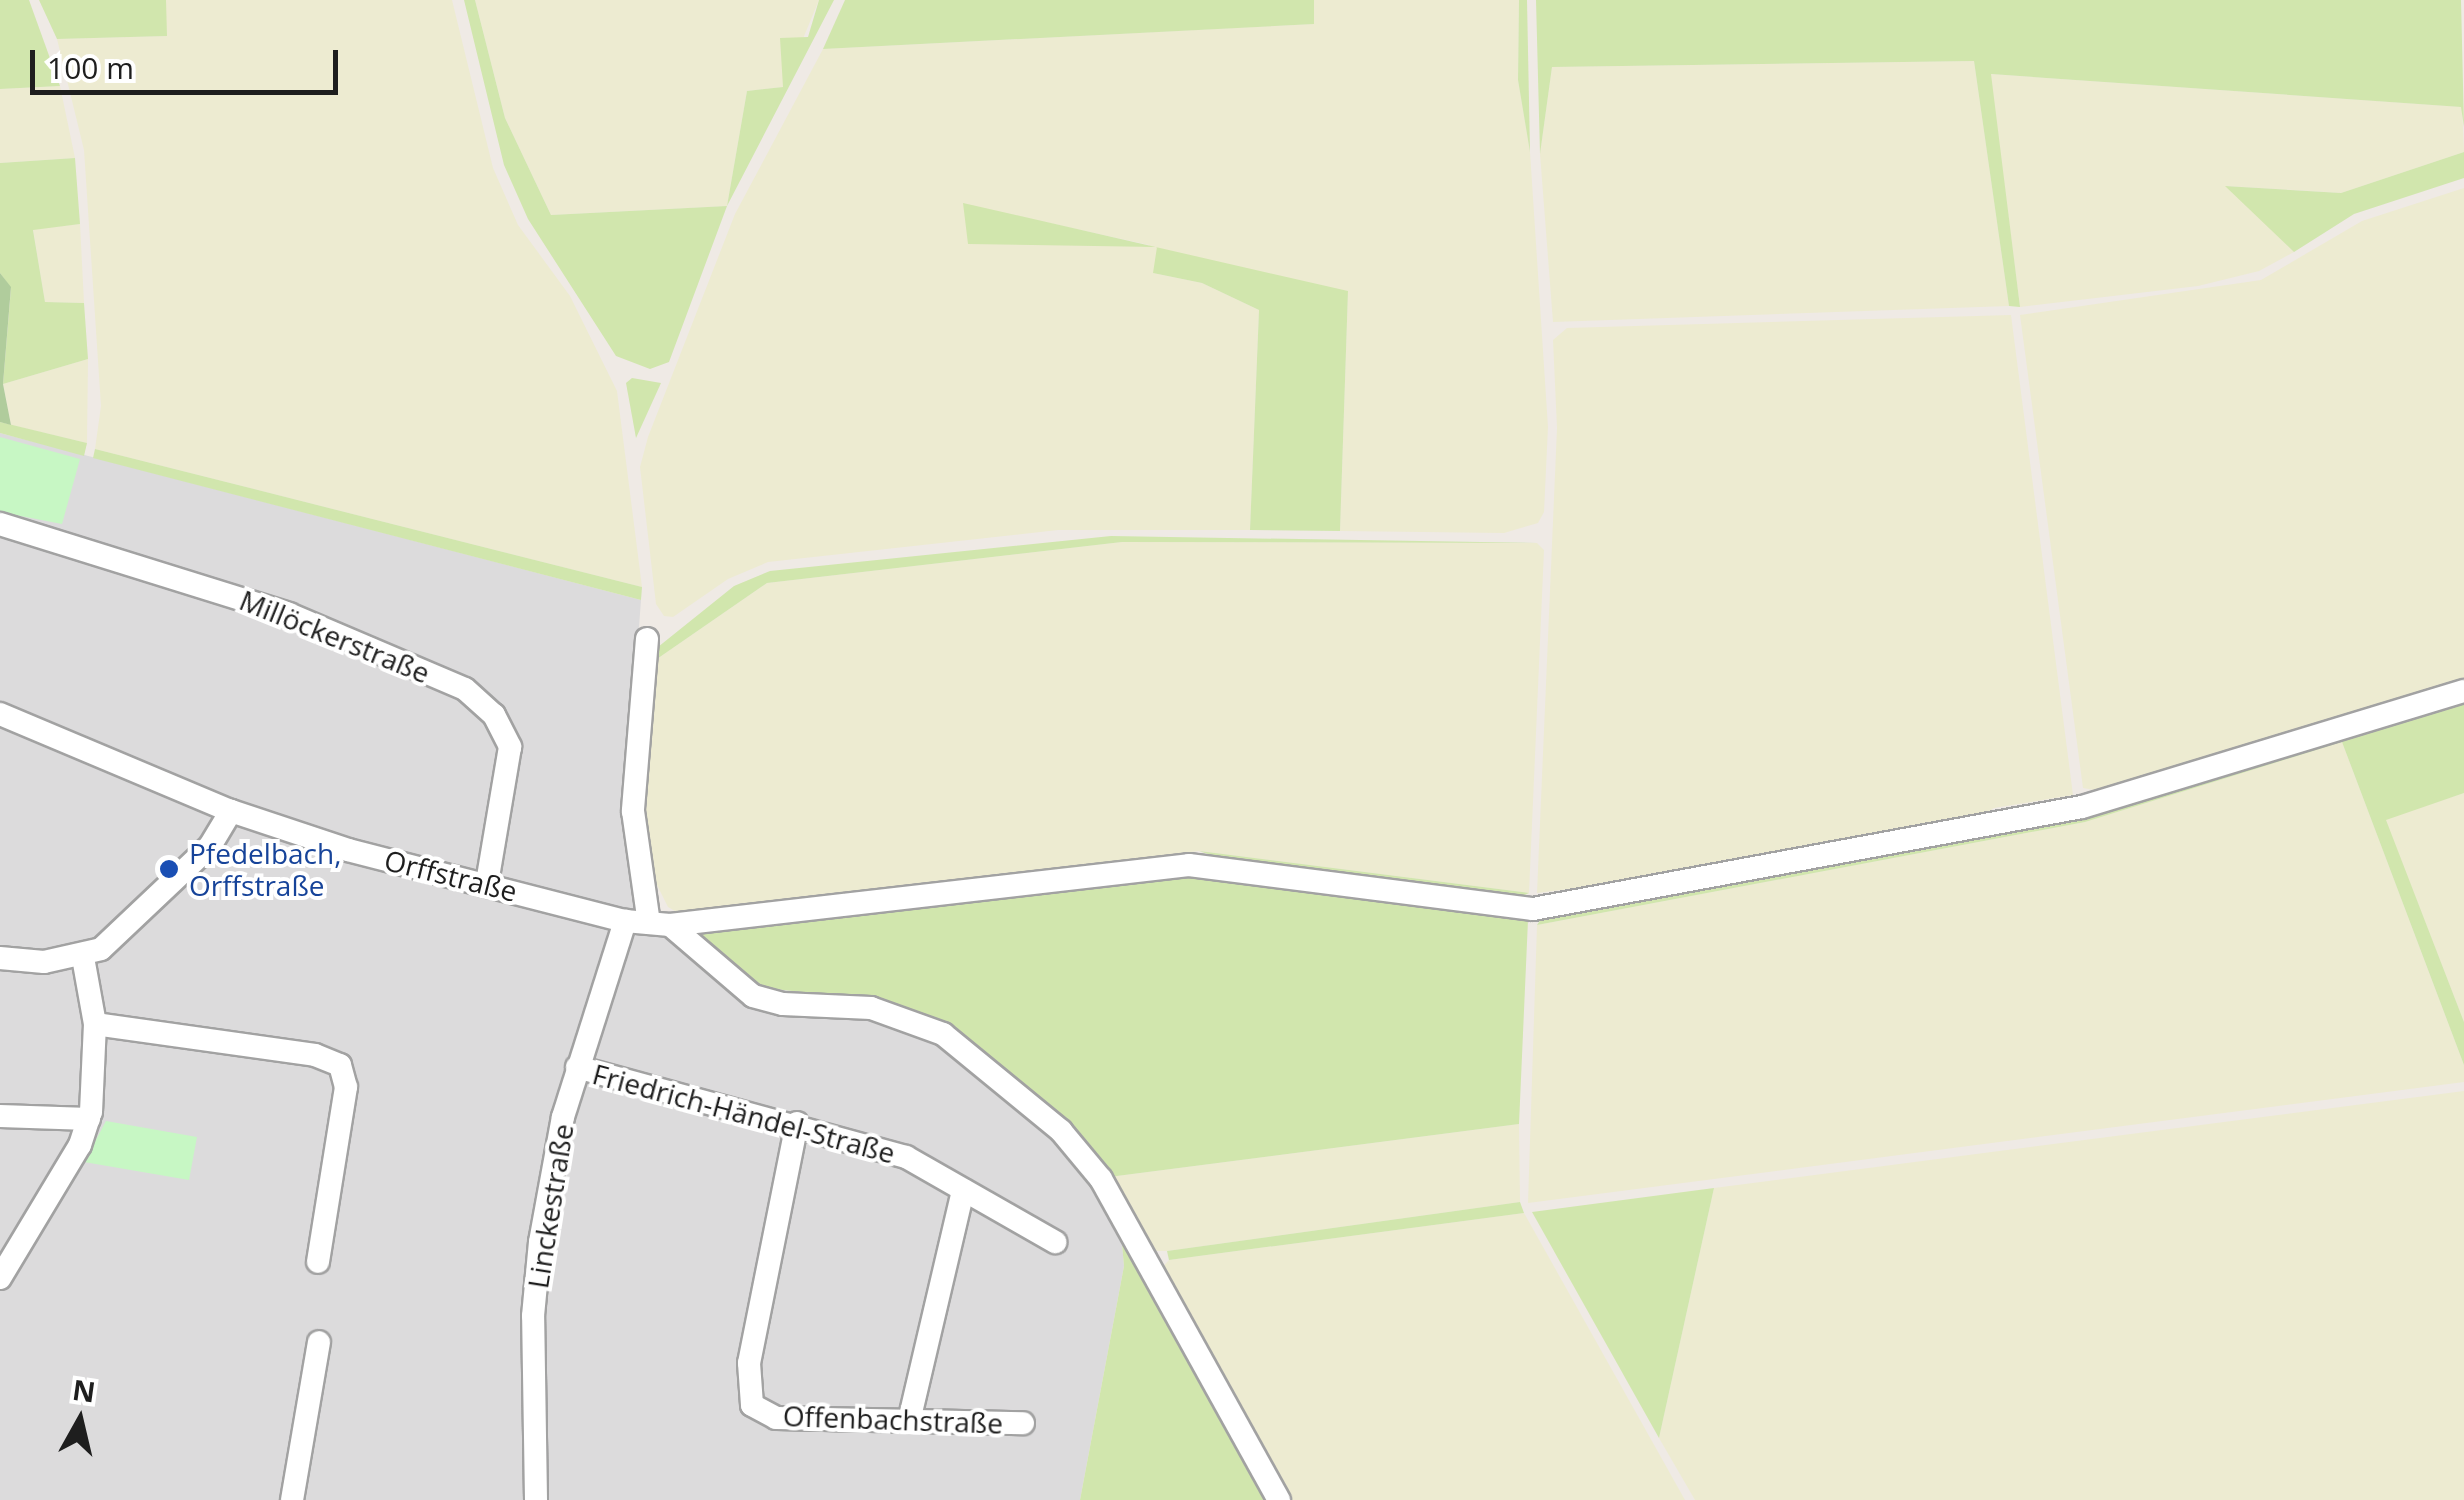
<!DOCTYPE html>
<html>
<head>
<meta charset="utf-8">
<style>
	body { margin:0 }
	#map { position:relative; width:2464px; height:1500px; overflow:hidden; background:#efeae5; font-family:"Open Sans",sans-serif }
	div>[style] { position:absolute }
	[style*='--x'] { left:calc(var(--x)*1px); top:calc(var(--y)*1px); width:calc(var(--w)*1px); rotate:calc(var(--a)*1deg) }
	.residential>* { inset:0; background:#dcdbdc }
	.farmland>* { inset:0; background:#edebd1 }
	.grass>* { inset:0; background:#d1e6ad }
	.forest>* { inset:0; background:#b0cc9c }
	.park>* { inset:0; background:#c7f7c4 }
	.roads { filter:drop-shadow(2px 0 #a2a2a2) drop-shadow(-2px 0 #a2a2a2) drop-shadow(0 2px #a2a2a2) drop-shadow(0 -2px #a2a2a2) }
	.minor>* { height:22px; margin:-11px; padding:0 11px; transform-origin:11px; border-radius:11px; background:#fff }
	.dots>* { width:28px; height:28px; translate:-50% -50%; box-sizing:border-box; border:5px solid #fff; border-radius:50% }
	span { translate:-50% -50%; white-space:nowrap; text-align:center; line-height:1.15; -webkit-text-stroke:8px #fff; paint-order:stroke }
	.street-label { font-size:28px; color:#1e1e1e }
	.transit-label { font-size:28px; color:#164399 }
	.left { translate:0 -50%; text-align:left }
	.north { position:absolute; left:30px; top:1370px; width:100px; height:100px; -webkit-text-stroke:8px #fff; paint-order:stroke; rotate:8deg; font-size:28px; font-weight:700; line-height:40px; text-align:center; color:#1e1e1e }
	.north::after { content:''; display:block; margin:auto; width:35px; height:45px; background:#1e1e1e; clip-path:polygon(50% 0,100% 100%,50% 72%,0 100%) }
	.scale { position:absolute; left:30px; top:50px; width:308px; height:45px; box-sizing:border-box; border:5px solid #1e1e1e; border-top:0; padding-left:12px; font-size:30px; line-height:35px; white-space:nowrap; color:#1e1e1e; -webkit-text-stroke:8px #fff; paint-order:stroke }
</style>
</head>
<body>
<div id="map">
	<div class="residential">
		<i style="clip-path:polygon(0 433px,641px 600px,625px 816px,664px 930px,937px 1041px,1057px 1138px,1120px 1222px,1124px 1266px,1080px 1500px,0 1500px)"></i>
	</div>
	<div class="farmland">
		<i style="clip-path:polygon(166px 0,452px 0,493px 168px,518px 225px,570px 296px,617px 391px,642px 587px,95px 449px,101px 406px,84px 150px,57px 39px,166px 36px)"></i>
		<i style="clip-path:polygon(475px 0,819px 0,783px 87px,747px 91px,727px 206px,551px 215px,505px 118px)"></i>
		<i style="clip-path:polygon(evenodd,1314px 0,1519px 0,1518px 80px,1530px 152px,1548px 427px,1544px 512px,1538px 523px,1504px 533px,1340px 531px,1348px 291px,1153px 273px,1202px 283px,1259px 310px,1250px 530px,1058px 530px,768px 562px,728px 579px,673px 617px,664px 616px,656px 604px,640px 467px,648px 437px,735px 214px,823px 49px,1313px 24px,1314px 0,963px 204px,1149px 245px,1149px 246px,1037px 241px,963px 204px)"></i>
		<i style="clip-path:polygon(1974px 61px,2009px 306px,1553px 322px,1540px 154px,1552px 67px)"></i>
		<i style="clip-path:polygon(1990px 74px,2462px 107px,2464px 152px,2341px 193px,2227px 186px,2294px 252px,2259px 271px,2198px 286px,2020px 307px)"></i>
		<i style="clip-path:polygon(60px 86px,75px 158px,0 163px,0 89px)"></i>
		<i style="clip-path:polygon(2464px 188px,2464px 680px,2111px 793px,2083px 788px,2020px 315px,2261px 280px,2362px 221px)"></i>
		<i style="clip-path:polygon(80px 224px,84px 303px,45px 302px,33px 229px)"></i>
		<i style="clip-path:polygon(2011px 315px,2073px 795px,1994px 808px,1972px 822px,1695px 873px,1537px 893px,1557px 428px,1553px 340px,1567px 328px)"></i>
		<i style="clip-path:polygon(88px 359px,87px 443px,11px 425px,3px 384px)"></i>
		<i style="clip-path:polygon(1122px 542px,1537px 543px,1544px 550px,1529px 893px,1199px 851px,680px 914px,668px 907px,652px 875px,640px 805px,654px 661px,767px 583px)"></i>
		<i style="clip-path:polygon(2342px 742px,2464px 1065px,2464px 1082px,1528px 1203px,1537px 925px,2085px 822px)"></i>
		<i style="clip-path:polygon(2464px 793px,2464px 1022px,2385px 819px)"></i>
		<i style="clip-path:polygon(2464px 1091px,2464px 1500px,1695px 1500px,1659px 1438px,1714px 1188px)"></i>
		<i style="clip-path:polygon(1519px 1124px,1520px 1202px,1167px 1251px,1153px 1251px,1109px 1177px)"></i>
		<i style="clip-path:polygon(1524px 1213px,1685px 1500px,1290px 1500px,1161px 1269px,1169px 1260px)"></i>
	</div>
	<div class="grass">
		<i style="clip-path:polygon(0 0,29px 0,60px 86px,0 89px)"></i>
		<i style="clip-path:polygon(39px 0,166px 0,167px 36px,57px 39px)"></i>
		<i style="clip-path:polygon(464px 0,475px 0,505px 118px,551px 215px,727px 206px,747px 91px,783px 87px,780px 38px,808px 37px,819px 0,834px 0,727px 206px,669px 362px,650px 369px,616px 356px,528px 219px,504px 165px)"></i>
		<i style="clip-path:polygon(845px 0,1314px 0,1314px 24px,823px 49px)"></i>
		<i style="clip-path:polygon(1519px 0,1527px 0,1530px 152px,1518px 80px)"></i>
		<i style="clip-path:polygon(1536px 0,2461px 0,2464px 127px,2461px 107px,1991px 74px,2020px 307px,2009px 306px,1974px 61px,1552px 67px,1540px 154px)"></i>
		<i style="clip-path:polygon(2464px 152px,2464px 178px,2354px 214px,2294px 252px,2225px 186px,2341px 193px)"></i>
		<i style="clip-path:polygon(75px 158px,80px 224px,33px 230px,45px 302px,84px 303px,88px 359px,3px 384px,11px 288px,0 273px,0 163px)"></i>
		<i style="clip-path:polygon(963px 203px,1348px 291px,1340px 531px,1250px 530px,1259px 310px,1202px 283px,1153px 273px,1157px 247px,968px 244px)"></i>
		<i style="clip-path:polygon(632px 378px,661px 383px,636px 438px,626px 383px)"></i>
		<i style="clip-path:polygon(0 422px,87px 443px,84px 456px,0 433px)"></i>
		<i style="clip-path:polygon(95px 449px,642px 587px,641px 600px,93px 458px)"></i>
		<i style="clip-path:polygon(1111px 536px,1537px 543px,1122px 542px,767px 583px,654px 661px,658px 647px,734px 586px,770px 571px)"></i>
		<i style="clip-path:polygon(2464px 697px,2464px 793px,2386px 820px,2464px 1022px,2464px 1065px,2342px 742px,2085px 822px,1537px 925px,1545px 913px,2084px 811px,2339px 736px,2342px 741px)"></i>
		<i style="clip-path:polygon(1199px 851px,1529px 893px,1508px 902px,1234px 863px)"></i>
		<i style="clip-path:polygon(1146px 870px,1521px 911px,1528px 920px,1519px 1124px,1109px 1177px,945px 1028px,872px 1000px,757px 987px,728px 970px,690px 927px)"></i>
		<i style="clip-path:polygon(1714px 1188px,1659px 1438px,1532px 1212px)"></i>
		<i style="clip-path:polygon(1520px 1202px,1524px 1213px,1169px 1260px,1167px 1251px)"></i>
		<i style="clip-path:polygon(1120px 1222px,1274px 1500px,1080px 1500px,1124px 1266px)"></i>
	</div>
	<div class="forest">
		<i style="clip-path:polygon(0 273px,11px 287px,3px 384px,11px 425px,0 422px)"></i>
	</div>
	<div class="park">
		<i style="clip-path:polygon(0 437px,80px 459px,62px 524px,0 512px)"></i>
		<i style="clip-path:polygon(106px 1121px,197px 1137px,189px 1180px,84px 1162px)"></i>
	</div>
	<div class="roads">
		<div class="minor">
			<i style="--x:0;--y:524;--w:303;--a:17.3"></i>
			<i style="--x:289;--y:614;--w:191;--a:23.1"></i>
			<i style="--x:465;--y:689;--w:39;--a:42"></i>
			<i style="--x:494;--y:715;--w:36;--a:63"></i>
			<i style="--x:510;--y:747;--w:138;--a:99.6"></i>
			<i style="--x:647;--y:639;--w:173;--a:94.7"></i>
			<i style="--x:633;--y:811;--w:113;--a:81.9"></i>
			<i style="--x:0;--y:714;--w:251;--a:22.8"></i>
			<i style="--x:231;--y:811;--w:123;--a:18.4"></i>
			<i style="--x:348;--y:850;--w:286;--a:14.4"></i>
			<i style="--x:625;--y:921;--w:45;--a:5.1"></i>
			<i style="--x:670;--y:925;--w:522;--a:-6.59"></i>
			<i style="--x:1189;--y:865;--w:347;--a:7.3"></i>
			<i style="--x:1533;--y:909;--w:558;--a:-10.53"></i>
			<i style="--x:2082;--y:807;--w:399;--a:-16.9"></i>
			<i style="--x:670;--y:925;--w:109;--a:40.5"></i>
			<i style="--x:753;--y:996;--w:31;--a:15"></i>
			<i style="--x:783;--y:1004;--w:88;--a:2.6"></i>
			<i style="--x:871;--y:1008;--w:77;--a:19.9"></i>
			<i style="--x:943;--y:1034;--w:153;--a:39.4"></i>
			<i style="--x:1061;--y:1131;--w:62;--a:50.2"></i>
			<i style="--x:1101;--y:1179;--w:367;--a:61"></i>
			<i style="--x:0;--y:958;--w:44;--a:5.2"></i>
			<i style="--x:44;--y:962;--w:58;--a:-12.8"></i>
			<i style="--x:101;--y:949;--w:150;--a:-43.4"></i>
			<i style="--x:210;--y:846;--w:41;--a:-59"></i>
			<i style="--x:95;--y:1024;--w:222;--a:8"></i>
			<i style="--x:315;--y:1055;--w:27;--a:22"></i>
			<i style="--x:340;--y:1065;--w:23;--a:75"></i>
			<i style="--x:346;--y:1087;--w:177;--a:99.1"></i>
			<i style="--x:577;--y:1067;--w:341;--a:15.3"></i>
			<i style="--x:906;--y:1157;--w:172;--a:29.7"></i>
			<i style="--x:0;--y:1116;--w:89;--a:1.9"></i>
			<i style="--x:797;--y:1123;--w:245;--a:101.3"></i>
			<i style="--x:749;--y:1363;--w:42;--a:85.9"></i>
			<i style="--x:752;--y:1405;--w:27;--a:28"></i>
			<i style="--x:776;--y:1418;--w:247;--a:1.2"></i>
			<i style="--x:0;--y:1278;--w:155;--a:-59"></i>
			<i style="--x:80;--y:1145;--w:35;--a:-72"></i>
			<i style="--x:91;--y:1112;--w:88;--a:-87.4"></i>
			<i style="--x:95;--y:1024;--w:68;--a:-100.2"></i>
			<i style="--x:909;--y:1421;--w:237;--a:-76.8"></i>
			<i style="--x:292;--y:1500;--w:160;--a:-80.3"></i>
			<i style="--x:536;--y:1500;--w:184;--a:-90.9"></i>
			<i style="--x:533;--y:1316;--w:74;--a:-84.6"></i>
			<i style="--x:540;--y:1242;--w:127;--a:-79.6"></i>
			<i style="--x:563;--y:1117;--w:206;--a:-72.4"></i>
		</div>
	</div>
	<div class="dots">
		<i style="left:169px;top:869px;background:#1a4fb4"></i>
	</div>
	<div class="street-label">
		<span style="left:335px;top:636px;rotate:22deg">Millöckerstraße</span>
		<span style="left:451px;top:875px;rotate:14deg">Orffstraße</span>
		<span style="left:744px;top:1113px;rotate:15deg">Friedrich-Händel-Straße</span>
		<span style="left:550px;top:1206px;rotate:-81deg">Linckestraße</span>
		<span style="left:893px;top:1419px;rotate:2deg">Offenbachstraße</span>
	</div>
	<div class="transit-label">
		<span class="left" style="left:189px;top:869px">Pfedelbach,<br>Orffstraße</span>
	</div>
	<div class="north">N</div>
	<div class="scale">100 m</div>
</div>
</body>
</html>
